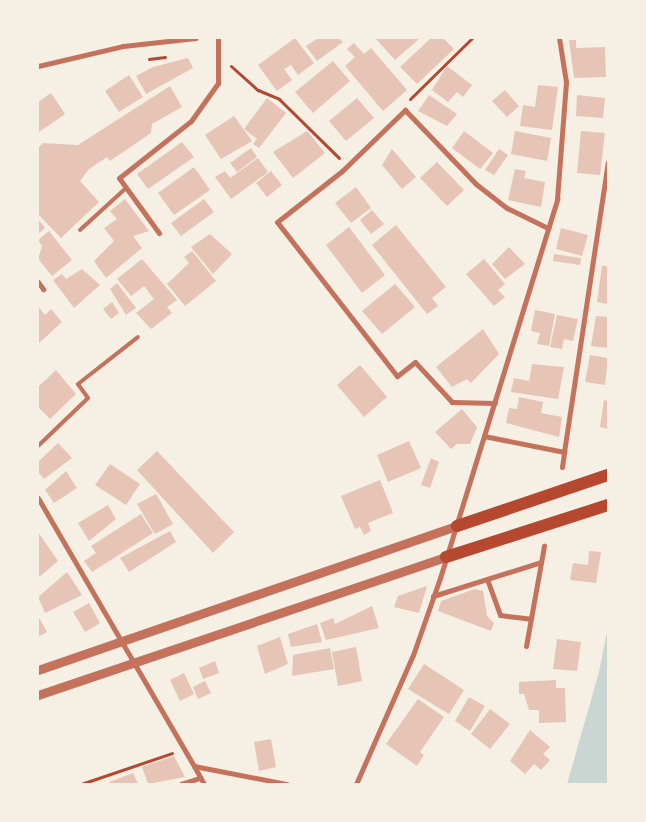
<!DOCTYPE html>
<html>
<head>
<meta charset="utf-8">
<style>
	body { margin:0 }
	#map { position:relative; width:646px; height:822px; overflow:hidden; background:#f6efe4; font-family:"Golos Text",sans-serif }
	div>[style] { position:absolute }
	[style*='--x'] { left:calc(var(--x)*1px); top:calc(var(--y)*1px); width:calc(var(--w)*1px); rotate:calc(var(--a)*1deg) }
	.water>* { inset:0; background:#c9d6d2 }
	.building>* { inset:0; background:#e6c5b7 }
	.path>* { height:3px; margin:-1.5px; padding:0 1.5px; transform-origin:1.5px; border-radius:1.5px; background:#b5482f }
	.service>* { height:4px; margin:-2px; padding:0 2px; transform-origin:2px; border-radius:2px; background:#c5725c }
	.minor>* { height:5px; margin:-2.5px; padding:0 2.5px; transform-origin:2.5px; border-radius:2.5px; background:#c5725c }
	.tertiary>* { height:9px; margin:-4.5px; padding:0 4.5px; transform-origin:4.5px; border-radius:4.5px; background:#c5725c }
	.primary>* { height:12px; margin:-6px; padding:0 6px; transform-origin:6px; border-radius:6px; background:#b5482f }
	span { translate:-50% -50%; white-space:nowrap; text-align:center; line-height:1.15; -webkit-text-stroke:4px #f6efe4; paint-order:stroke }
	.frame { position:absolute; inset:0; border:39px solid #f6efe4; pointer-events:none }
</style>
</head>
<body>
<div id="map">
	<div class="water">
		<i style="clip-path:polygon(608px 627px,608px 784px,567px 784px,599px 672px)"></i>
	</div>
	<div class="building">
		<i style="clip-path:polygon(295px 38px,314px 63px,298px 75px,291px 65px,284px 69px,292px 80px,277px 91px,258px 65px)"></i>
		<i style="clip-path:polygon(318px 38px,339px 38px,343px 42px,317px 61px,306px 46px)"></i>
		<i style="clip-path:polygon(375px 38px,420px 38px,395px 60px)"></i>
		<i style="clip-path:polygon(431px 38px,443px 38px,454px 49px,417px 84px,400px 67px)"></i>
		<i style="clip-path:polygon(569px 40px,576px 40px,576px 48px,605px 47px,606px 77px,574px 78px)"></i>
		<i style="clip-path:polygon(354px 43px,364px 54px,371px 48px,407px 90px,383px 111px,345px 66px,355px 57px,347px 49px)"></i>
		<i style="clip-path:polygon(188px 58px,193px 68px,146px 94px,136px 76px,153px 67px)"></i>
		<i style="clip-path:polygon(333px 61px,350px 81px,313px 113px,295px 92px)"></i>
		<i style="clip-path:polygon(447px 66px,472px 85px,463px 97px,457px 92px,448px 102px,432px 90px)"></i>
		<i style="clip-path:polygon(129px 75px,143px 97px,119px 112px,105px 91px)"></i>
		<i style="clip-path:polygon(538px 85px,558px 87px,552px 130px,520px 126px,523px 105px,535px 107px)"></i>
		<i style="clip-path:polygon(170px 86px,182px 107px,152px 124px,151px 133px,110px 161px,107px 157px,89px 169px,80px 181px,99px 202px,61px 238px,38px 214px,38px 148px,43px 143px,78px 145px)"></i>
		<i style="clip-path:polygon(505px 90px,519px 106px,507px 117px,492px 101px)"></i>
		<i style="clip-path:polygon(51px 93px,65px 114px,39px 132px,38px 102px)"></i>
		<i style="clip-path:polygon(429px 95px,457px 114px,447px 126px,418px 111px)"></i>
		<i style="clip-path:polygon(577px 95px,605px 98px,603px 118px,576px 116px)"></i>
		<i style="clip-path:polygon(267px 98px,286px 113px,259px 148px,253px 144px,257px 139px,244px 129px)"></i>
		<i style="clip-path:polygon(357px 98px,374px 118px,346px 141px,329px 121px)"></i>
		<i style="clip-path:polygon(234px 116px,252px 141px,221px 159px,205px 135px)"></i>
		<i style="clip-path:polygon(307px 131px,325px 153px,293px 178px,273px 152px)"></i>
		<i style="clip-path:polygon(464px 131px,493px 153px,480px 169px,452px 148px)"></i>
		<i style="clip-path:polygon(515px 131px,551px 138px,547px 161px,511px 154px)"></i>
		<i style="clip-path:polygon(581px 131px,605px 133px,600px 175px,577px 173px)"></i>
		<i style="clip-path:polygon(182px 142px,194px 157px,148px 189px,137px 174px)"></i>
		<i style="clip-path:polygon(251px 148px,257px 157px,237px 172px,230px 163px)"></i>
		<i style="clip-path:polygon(392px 149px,416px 177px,402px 189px,382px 165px)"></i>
		<i style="clip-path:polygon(499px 149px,508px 155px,494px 175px,485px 170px)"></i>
		<i style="clip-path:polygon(258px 158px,268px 172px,231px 199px,215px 177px,225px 171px,230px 178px)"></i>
		<i style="clip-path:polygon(437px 162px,464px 190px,447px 206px,420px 178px)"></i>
		<i style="clip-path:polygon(194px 167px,210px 190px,174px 215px,158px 193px)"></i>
		<i style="clip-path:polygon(515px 169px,526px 171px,524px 178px,545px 182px,541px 207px,508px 200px)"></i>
		<i style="clip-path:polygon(271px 171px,282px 185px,267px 197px,256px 183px)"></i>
		<i style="clip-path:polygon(356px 187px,371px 208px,351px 223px,335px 203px)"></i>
		<i style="clip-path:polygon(125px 199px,149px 231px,133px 236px,142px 248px,106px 278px,94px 261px,114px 241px,104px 228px,117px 219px,110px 211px)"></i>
		<i style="clip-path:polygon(204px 199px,214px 212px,181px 236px,171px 223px)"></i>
		<i style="clip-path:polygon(372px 210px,384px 224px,371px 234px,360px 220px)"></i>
		<i style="clip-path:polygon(38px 219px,45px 228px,38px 234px)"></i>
		<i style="clip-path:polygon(396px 225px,446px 287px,432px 298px,438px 306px,427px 314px,372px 245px)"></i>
		<i style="clip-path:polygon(349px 227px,385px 275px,362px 293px,326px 245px)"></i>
		<i style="clip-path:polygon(561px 228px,588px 235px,582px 256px,556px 249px)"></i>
		<i style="clip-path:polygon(49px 231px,72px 260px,52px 276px,38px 259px,42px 246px,38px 240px)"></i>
		<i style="clip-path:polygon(210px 234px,232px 254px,213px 274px,191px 247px)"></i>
		<i style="clip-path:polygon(509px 247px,525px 264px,505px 279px,492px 264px)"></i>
		<i style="clip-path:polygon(192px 251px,216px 281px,185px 306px,167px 284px,189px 263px,184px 257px)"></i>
		<i style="clip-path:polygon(554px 254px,581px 258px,580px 265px,553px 261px)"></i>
		<i style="clip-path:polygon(142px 259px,177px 300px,167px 307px,172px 313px,151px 329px,136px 313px,154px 299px,144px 286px,131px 296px,117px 279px)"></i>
		<i style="clip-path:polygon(484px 259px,505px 284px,498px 290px,505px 297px,494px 306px,466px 274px)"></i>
		<i style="clip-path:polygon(602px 266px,608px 266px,608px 304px,597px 302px)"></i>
		<i style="clip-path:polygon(82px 269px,100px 285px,74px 308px,53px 280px,62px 274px,66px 279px)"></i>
		<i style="clip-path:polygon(117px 283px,136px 308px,126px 315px,110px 289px)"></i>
		<i style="clip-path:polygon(395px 284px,415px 307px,382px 334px,362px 311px)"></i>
		<i style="clip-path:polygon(112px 302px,119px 313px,111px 319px,103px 309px)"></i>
		<i style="clip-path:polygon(38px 306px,45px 315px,51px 309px,62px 322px,38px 344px)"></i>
		<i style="clip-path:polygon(535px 310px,555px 314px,549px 346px,537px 344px,540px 333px,531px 331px)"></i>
		<i style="clip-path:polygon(557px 315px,578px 319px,573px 341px,564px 339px,562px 349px,550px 347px)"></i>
		<i style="clip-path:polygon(596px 316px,608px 317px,608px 348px,591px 346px)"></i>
		<i style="clip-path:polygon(483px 329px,499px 354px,471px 383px,467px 379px,452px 387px,436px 367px)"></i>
		<i style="clip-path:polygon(590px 355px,608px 358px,605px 385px,585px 382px)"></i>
		<i style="clip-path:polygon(532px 364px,564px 367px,558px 399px,511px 392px,514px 378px,529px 381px)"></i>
		<i style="clip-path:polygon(360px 365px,387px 397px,364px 417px,337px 385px)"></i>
		<i style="clip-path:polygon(56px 370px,76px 394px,50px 419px,38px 407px,38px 387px)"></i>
		<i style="clip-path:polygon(519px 397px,543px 402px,541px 413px,562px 417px,559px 437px,506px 423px,509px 408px,517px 409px)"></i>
		<i style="clip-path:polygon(604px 400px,608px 401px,608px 429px,600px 427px)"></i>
		<i style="clip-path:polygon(462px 409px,477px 427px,470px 444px,457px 444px,451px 449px,435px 432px)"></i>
		<i style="clip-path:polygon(409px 441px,421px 468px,388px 482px,377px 455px)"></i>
		<i style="clip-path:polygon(58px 443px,72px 458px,44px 479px,38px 472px,38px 462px)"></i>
		<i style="clip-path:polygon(157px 451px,234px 532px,213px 553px,137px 470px)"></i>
		<i style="clip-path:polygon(431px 458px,439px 462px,430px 488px,421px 485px)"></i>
		<i style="clip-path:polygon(110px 464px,140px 484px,126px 505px,95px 485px)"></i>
		<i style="clip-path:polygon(66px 471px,77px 488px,54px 503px,45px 490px)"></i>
		<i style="clip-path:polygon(380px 480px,393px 513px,368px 523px,371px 531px,364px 535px,360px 527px,355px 529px,341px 496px)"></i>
		<i style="clip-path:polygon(156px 494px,173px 524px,155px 534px,137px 504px)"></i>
		<i style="clip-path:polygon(108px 505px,116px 519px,89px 541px,78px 523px)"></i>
		<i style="clip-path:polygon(141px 514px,153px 533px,92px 572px,84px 561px,96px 553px,91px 546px)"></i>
		<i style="clip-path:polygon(170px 531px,176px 542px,129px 572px,120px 558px)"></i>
		<i style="clip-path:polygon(38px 532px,58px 561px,38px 578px)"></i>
		<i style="clip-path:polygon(589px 551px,601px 552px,596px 583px,570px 580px,573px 563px,588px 565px)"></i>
		<i style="clip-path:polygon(67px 572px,82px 595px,45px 613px,38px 597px)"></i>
		<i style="clip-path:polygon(427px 586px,419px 613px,394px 607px,398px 596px)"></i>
		<i style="clip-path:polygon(475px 589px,483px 591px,487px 616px,494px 623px,491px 631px,438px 611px,441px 601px)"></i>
		<i style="clip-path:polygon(89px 603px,100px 623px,85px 632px,73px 612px)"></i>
		<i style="clip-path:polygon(372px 606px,379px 628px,326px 640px,320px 623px,333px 618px,335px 624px)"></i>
		<i style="clip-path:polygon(38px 616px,47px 632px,38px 637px)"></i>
		<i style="clip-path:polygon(317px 624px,322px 642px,291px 647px,288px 634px)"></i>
		<i style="clip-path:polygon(280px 637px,288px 664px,265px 674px,257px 646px)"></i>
		<i style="clip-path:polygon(557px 639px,581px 642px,577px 671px,553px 669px)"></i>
		<i style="clip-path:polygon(356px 647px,362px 681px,338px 686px,332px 652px)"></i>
		<i style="clip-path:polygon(330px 648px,334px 669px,292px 676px,293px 655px)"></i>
		<i style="clip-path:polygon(215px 661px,219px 673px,203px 679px,199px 668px)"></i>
		<i style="clip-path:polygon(424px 664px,464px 690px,449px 714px,408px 689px)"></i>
		<i style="clip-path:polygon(184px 673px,194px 694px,180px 701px,170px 680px)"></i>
		<i style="clip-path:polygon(556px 680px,556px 688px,565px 688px,566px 722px,539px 723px,539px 710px,529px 710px,524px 694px,519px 694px,519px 682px)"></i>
		<i style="clip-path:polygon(205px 681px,211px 693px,198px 699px,193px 687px)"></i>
		<i style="clip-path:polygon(469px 697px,485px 706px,470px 731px,455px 721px)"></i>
		<i style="clip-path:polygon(418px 699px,444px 717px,420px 752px,424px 755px,417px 766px,386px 744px)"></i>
		<i style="clip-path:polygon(490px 709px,510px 724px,490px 749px,471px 734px)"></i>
		<i style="clip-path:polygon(530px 730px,550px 747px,543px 754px,550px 760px,541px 770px,534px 764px,525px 774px,510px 761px)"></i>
		<i style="clip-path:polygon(271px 739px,276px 767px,259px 771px,254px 742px)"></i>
		<i style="clip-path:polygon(174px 756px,185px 777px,148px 784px,142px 767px)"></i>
		<i style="clip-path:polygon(133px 773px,138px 784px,110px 784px,109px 782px)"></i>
	</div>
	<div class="path">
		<i style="--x:149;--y:59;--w:16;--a:-7"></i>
		<i style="--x:231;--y:66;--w:36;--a:42"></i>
		<i style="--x:258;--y:90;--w:23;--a:23"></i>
		<i style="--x:279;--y:99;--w:84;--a:44.5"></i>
		<i style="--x:410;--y:99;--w:87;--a:-44.5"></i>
		<i style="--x:81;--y:784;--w:96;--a:-18.8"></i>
	</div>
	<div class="service">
		<i style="--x:80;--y:230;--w:62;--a:-42.4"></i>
		<i style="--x:38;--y:446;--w:69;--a:-43.8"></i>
		<i style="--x:88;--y:398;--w:17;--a:-126"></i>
		<i style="--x:78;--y:384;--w:76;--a:-38.1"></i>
	</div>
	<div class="minor">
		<i style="--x:38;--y:66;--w:87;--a:-13.2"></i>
		<i style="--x:123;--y:46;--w:73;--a:-6.3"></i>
		<i style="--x:159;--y:233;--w:68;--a:-126"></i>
		<i style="--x:119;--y:178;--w:92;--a:-38.4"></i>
		<i style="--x:191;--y:121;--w:47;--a:-54.6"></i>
		<i style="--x:218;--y:83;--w:45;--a:-90"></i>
		<i style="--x:38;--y:282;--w:9;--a:54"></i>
		<i style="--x:495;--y:403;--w:43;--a:-178.7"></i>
		<i style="--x:452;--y:402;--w:54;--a:-132.8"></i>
		<i style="--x:415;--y:362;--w:23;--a:142"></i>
		<i style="--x:397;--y:376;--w:195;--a:-127.9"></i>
		<i style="--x:277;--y:222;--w:83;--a:-38.1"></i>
		<i style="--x:342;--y:171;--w:88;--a:-44.1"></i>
		<i style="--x:405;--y:110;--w:103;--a:46.2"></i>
		<i style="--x:476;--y:184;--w:39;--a:38"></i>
		<i style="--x:507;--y:208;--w:46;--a:26"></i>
		<i style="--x:484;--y:436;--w:82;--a:11.3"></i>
		<i style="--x:564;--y:452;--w:293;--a:-81.4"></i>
		<i style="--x:562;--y:467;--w:15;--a:-82"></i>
		<i style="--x:38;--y:498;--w:310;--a:59.8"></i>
		<i style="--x:194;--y:766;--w:95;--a:11"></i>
		<i style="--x:487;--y:579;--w:38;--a:70"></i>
		<i style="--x:500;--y:615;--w:31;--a:7"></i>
		<i style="--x:433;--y:596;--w:113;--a:-17.5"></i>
		<i style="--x:526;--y:646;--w:102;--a:-79.8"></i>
		<i style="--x:194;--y:766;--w:21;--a:61"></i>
		<i style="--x:181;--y:784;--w:20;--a:-18"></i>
		<i style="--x:356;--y:784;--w:141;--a:-66.2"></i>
		<i style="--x:413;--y:655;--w:82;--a:-70.7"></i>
		<i style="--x:440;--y:578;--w:397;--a:-72.8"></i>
		<i style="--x:557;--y:199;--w:117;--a:-85.6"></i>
		<i style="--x:566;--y:82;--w:45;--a:-99"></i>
	</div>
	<div class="tertiary">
		<i style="--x:38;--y:670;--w:443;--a:-19"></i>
		<i style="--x:38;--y:695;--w:431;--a:-18.7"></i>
	</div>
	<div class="primary">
		<i style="--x:457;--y:526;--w:159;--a:-18.7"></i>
		<i style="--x:446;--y:557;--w:170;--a:-17.8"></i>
	</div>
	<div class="frame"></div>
</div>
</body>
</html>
